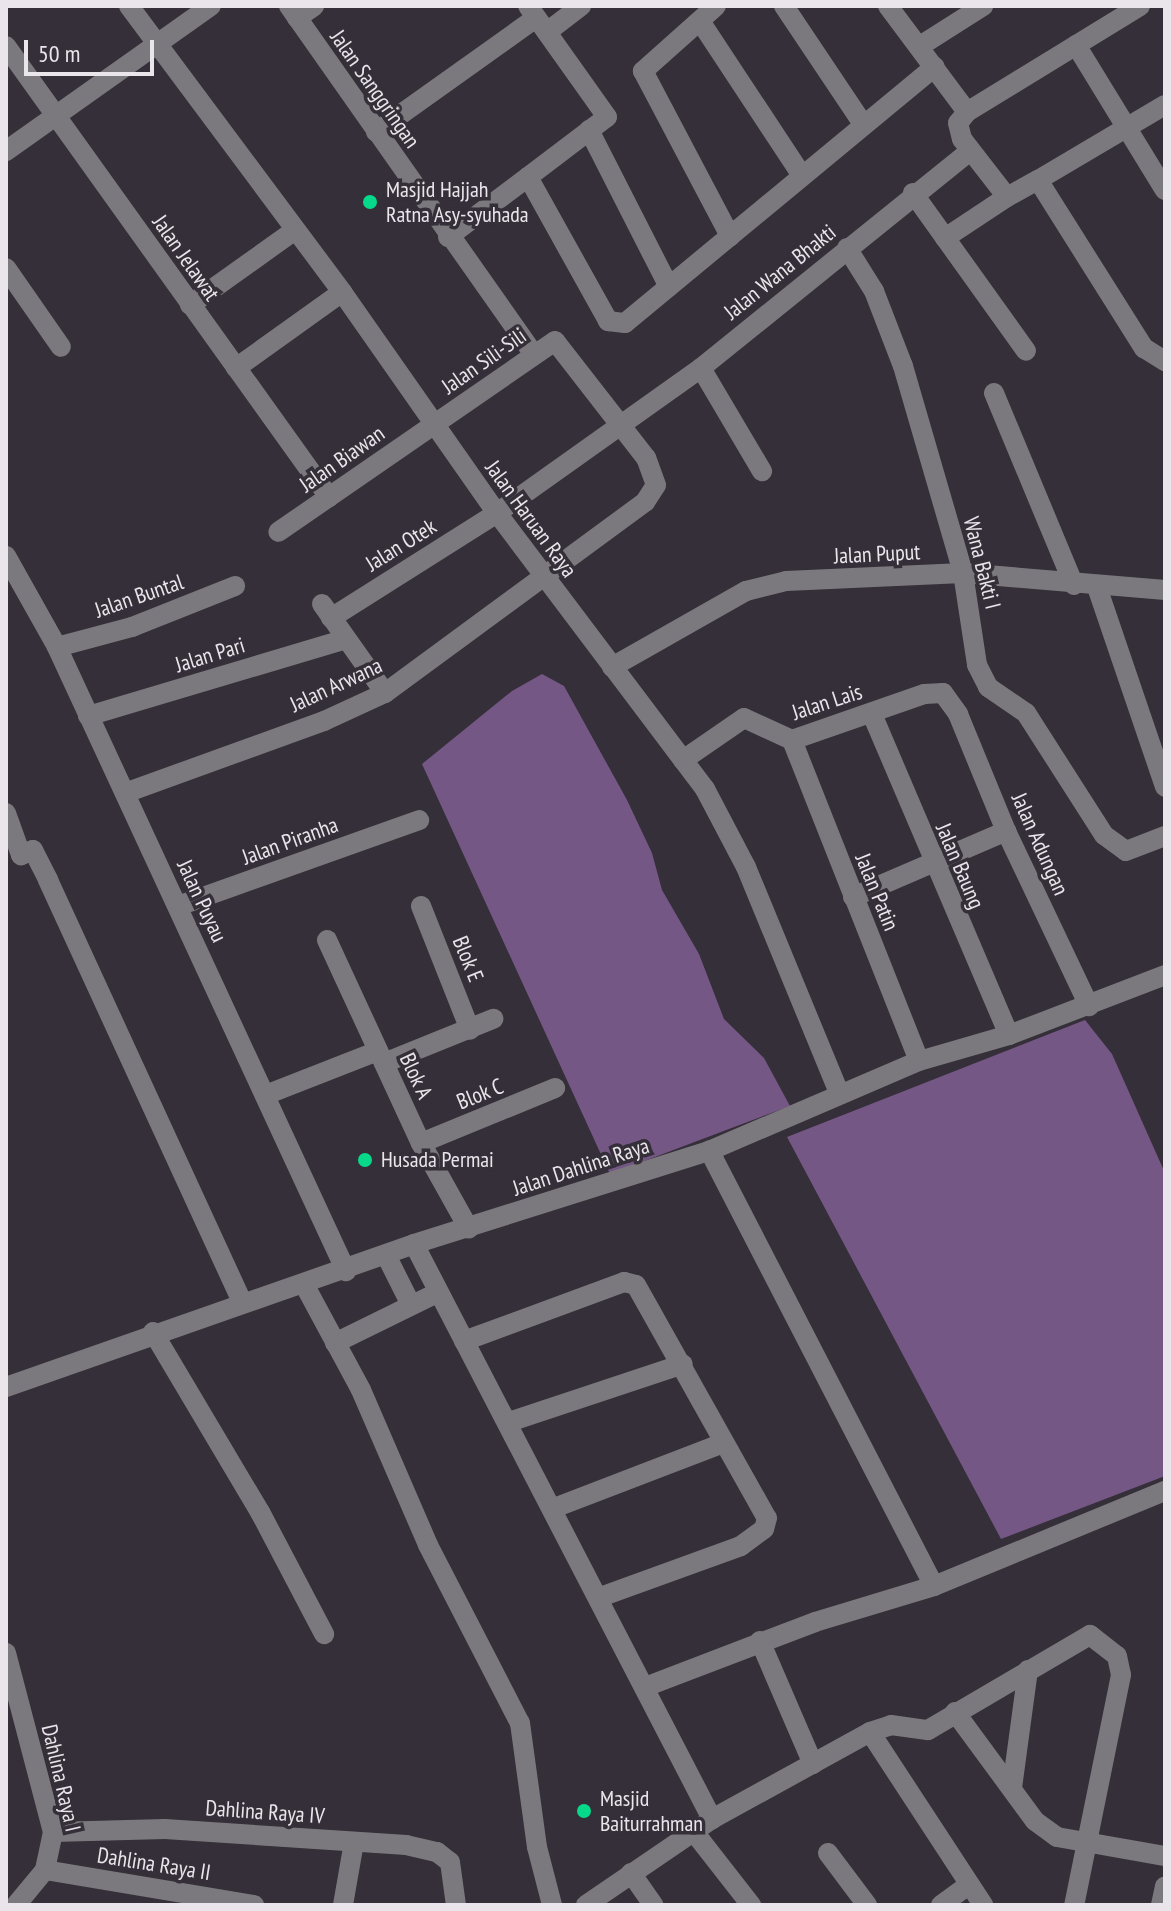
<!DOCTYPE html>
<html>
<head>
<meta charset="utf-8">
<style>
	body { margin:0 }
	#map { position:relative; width:1171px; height:1911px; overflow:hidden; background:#342f38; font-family:"PT Sans Narrow",sans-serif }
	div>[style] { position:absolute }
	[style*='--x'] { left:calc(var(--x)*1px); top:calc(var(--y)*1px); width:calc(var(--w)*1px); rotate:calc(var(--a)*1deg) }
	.forest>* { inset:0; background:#755785 }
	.minor>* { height:20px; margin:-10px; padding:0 10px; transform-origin:10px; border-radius:10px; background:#7c797e }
	.dots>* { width:22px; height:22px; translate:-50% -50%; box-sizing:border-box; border:4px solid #342f38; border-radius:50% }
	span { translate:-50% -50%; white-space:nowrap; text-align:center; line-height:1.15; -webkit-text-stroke:7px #342f38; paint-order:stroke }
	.street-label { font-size:22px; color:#e9e5eb }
	.poi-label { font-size:22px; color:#e9e5eb }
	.left { translate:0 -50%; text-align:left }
	.frame { position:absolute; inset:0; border:8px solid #e9e5eb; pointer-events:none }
	.scale { position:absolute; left:24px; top:40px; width:130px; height:36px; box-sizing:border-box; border:4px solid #e9e5eb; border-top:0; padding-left:10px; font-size:24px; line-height:28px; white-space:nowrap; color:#e9e5eb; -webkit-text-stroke:6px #342f38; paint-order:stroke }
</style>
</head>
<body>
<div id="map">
	<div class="forest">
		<i style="clip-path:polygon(542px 674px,564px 686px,627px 800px,652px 853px,662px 890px,699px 954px,724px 1019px,764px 1058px,790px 1106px,610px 1174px,422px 764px,512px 691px)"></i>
		<i style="clip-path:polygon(1085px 1020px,1112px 1054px,1165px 1173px,1165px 1476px,1001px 1539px,787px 1137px)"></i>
	</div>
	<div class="minor">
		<i style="--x:129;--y:6;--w:357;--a:53.3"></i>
		<i style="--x:342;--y:292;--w:270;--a:55"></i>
		<i style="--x:497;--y:513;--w:346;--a:53"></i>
		<i style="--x:705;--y:789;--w:88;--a:62.3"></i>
		<i style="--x:746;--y:867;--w:244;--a:67.6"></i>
		<i style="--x:289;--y:6;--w:426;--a:54.9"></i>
		<i style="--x:716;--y:6;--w:98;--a:138.3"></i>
		<i style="--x:643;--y:71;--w:187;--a:62.2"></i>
		<i style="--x:784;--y:6;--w:142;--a:56.2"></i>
		<i style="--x:888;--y:6;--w:132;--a:53.3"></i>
		<i style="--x:1140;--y:6;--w:203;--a:148.5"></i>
		<i style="--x:967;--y:112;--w:14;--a:129"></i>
		<i style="--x:958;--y:123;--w:16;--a:76"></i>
		<i style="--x:962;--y:139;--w:73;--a:52.2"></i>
		<i style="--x:1007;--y:197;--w:35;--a:-29"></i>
		<i style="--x:1038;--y:180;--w:199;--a:57.8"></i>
		<i style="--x:1144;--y:348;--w:25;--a:32"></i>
		<i style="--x:297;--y:18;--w:21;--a:-35"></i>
		<i style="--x:700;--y:21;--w:183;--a:56.6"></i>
		<i style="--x:547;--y:32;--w:43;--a:-37.4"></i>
		<i style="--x:1076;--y:45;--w:170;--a:58.5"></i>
		<i style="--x:6;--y:46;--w:555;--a:54.39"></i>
		<i style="--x:920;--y:46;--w:75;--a:-32.4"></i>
		<i style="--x:589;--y:130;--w:176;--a:63"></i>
		<i style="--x:376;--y:132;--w:196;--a:-35.5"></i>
		<i style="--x:6;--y:151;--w:251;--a:-35.3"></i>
		<i style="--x:528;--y:177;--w:99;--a:-37.2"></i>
		<i style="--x:607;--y:117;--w:136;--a:-125.4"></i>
		<i style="--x:1038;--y:180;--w:147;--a:-30.6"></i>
		<i style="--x:913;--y:193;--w:194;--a:54.4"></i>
		<i style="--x:448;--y:237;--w:100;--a:-36.9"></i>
		<i style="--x:528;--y:177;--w:165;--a:60.9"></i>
		<i style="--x:608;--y:321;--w:17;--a:7"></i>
		<i style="--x:625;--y:323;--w:402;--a:-39.6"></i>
		<i style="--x:945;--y:238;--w:74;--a:-33.5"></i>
		<i style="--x:847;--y:248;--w:51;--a:57.9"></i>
		<i style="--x:874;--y:291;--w:80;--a:68.9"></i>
		<i style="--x:903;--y:366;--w:216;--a:73.8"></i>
		<i style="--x:963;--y:573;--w:93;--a:81.3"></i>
		<i style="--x:977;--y:665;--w:25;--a:63"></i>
		<i style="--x:988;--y:687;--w:46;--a:34.4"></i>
		<i style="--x:1026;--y:713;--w:145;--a:57.4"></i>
		<i style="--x:1104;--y:835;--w:27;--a:36"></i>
		<i style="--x:1126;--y:851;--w:42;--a:-21"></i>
		<i style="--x:6;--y:268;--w:96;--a:55.2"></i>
		<i style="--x:190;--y:305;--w:129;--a:-35.5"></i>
		<i style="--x:236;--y:368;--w:130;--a:-35.6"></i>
		<i style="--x:701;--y:368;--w:120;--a:59.4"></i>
		<i style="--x:994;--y:393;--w:208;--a:67.4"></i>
		<i style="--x:6;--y:556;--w:104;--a:60.7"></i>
		<i style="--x:57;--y:647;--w:688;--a:65.15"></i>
		<i style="--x:1097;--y:587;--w:211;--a:71.2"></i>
		<i style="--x:322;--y:604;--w:109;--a:54.7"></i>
		<i style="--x:331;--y:618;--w:196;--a:-32.3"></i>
		<i style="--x:497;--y:513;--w:250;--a:-35.4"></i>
		<i style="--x:701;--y:368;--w:346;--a:-38.9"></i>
		<i style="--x:57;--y:647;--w:78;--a:-14.9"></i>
		<i style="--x:132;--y:627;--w:111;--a:-21.7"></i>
		<i style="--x:612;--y:667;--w:154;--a:-29.6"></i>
		<i style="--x:746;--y:591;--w:41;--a:-14"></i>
		<i style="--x:786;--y:581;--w:177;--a:-2.6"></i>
		<i style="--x:963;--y:573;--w:203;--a:4.8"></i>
		<i style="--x:872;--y:714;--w:349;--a:66.9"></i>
		<i style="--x:88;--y:716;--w:269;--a:-16.6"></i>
		<i style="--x:792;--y:740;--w:345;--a:68.4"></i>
		<i style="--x:683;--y:760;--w:74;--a:-34.5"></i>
		<i style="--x:744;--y:718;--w:53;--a:24.6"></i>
		<i style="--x:792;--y:740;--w:140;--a:-19.2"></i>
		<i style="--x:924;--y:694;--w:19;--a:-3"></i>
		<i style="--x:943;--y:693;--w:26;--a:54"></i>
		<i style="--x:958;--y:714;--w:126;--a:67.7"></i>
		<i style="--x:1006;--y:831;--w:194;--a:64.6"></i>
		<i style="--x:125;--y:793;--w:212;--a:-19.9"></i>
		<i style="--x:324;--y:721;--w:67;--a:-24.7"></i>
		<i style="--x:385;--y:693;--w:323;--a:-36.3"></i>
		<i style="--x:645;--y:502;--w:20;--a:-57"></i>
		<i style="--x:656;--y:485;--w:29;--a:-110"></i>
		<i style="--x:646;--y:458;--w:148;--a:-127.9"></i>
		<i style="--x:555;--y:341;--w:336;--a:145.4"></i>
		<i style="--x:6;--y:813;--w:45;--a:70.3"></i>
		<i style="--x:21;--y:855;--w:13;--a:-23"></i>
		<i style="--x:33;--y:850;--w:34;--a:63"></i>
		<i style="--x:48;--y:880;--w:466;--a:65.3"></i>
		<i style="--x:853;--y:897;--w:167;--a:-23.3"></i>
		<i style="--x:178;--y:906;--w:256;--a:-19.6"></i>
		<i style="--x:421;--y:906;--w:133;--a:68.4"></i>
		<i style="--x:327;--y:940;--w:224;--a:65.2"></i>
		<i style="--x:421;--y:1143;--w:98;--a:60.8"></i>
		<i style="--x:384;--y:1063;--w:118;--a:-22"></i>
		<i style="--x:268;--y:1094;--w:118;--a:-21.4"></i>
		<i style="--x:421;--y:1143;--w:145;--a:-22.3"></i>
		<i style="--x:414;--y:1244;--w:648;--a:62.6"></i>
		<i style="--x:386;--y:1255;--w:56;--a:63.4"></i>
		<i style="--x:304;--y:1284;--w:120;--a:61.7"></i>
		<i style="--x:361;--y:1390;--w:169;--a:66.6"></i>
		<i style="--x:428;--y:1545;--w:200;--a:62.7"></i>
		<i style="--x:520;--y:1723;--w:125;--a:82.2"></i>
		<i style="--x:537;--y:1847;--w:60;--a:75.5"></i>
		<i style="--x:153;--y:1332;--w:209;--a:59.3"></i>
		<i style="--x:260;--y:1512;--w:138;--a:62.3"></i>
		<i style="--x:464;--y:1341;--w:171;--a:-20.2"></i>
		<i style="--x:624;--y:1282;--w:12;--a:14"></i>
		<i style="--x:636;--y:1285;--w:267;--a:60.7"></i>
		<i style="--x:767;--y:1518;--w:11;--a:105"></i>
		<i style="--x:764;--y:1529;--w:29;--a:144"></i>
		<i style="--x:741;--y:1546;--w:150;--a:160.1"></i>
		<i style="--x:335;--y:1343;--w:114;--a:-26.1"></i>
		<i style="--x:6;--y:1387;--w:432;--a:-19.3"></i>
		<i style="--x:414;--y:1244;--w:309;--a:-17.5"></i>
		<i style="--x:709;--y:1151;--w:228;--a:-23.2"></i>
		<i style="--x:919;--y:1061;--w:94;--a:-16.1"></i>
		<i style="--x:1009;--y:1035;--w:167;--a:-21"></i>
		<i style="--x:509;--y:1422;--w:183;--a:-18.4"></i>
		<i style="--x:554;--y:1508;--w:181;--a:-21"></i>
		<i style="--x:934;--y:1586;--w:250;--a:-22.4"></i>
		<i style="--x:760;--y:1641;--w:134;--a:66.7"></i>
		<i style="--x:6;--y:1653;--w:185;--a:75.3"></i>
		<i style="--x:53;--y:1832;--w:39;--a:102"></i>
		<i style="--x:45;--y:1870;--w:45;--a:129.6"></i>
		<i style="--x:645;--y:1687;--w:182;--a:-20.9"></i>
		<i style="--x:815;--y:1622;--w:124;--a:-16.8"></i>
		<i style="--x:934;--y:1586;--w:490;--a:-117.3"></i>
		<i style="--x:955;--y:1712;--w:135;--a:53.7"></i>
		<i style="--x:1035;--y:1821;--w:27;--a:36"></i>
		<i style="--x:1057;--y:1837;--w:110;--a:10"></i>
		<i style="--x:870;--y:1732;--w:207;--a:56.8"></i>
		<i style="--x:1012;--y:1788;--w:119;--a:-82.3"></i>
		<i style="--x:53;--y:1832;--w:112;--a:-1.5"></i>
		<i style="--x:165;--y:1829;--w:242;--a:3.8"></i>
		<i style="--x:406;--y:1845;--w:32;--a:13"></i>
		<i style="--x:437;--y:1852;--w:16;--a:38"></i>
		<i style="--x:450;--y:1862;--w:43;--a:82.1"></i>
		<i style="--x:694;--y:1832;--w:93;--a:52"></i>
		<i style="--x:828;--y:1853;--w:65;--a:53.1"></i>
		<i style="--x:45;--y:1870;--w:212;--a:9.5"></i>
		<i style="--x:631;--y:1873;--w:39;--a:55"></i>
		<i style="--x:343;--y:1905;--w:64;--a:-80.1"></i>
		<i style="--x:586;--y:1905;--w:153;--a:-34.3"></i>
		<i style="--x:712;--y:1819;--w:180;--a:-28.8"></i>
		<i style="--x:870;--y:1732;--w:22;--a:-18"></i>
		<i style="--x:891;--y:1725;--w:37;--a:8"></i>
		<i style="--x:928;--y:1730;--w:188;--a:-30.4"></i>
		<i style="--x:1090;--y:1635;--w:34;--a:38"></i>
		<i style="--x:1117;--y:1656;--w:19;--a:78"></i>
		<i style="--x:1121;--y:1675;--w:235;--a:101.5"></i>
		<i style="--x:941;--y:1905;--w:34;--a:-36"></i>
		<i style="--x:1161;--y:1905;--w:19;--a:-78"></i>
	</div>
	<div class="dots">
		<i style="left:370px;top:202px;background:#07d98b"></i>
		<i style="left:365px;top:1160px;background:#07d98b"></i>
		<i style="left:584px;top:1811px;background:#07d98b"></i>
	</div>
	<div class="street-label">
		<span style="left:375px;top:89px;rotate:55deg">Jalan Sanggringan</span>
		<span style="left:186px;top:258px;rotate:55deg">Jalan Jelawat</span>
		<span style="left:780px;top:272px;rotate:-39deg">Jalan Wana Bhakti</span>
		<span style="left:484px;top:361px;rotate:-35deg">Jalan Sili-Sili</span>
		<span style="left:342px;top:459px;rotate:-35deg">Jalan Biawan</span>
		<span style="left:531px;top:519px;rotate:54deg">Jalan Haruan Raya</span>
		<span style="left:401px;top:545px;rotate:-32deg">Jalan Otek</span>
		<span style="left:877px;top:554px;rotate:-3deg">Jalan Puput</span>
		<span style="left:982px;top:563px;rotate:76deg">Wana Bakti I</span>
		<span style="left:139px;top:596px;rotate:-19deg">Jalan Buntal</span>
		<span style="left:210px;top:655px;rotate:-17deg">Jalan Pari</span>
		<span style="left:336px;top:685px;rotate:-25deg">Jalan Arwana</span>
		<span style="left:827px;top:702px;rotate:-18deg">Jalan Lais</span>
		<span style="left:290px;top:841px;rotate:-20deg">Jalan Piranha</span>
		<span style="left:1040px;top:844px;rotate:66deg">Jalan Adungan</span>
		<span style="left:960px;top:866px;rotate:67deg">Jalan Baung</span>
		<span style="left:877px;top:892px;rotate:68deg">Jalan Patin</span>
		<span style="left:202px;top:901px;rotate:65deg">Jalan Puyau</span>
		<span style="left:468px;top:959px;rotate:68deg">Blok E</span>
		<span style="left:416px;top:1076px;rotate:65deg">Blok A</span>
		<span style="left:480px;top:1094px;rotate:-22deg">Blok C</span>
		<span style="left:581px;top:1167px;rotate:-18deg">Jalan Dahlina Raya</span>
		<span style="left:61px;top:1778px;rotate:77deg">Dahlina Raya I</span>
		<span style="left:265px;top:1812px;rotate:4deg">Dahlina Raya IV</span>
		<span style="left:154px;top:1864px;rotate:9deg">Dahlina Raya II</span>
	</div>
	<div class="poi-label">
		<span class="left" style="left:386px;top:202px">Masjid Hajjah<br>Ratna Asy-syuhada</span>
		<span class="left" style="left:381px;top:1160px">Husada Permai</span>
		<span class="left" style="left:600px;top:1811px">Masjid<br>Baiturrahman</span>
	</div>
	<div class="frame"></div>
	<div class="scale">50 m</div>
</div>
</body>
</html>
